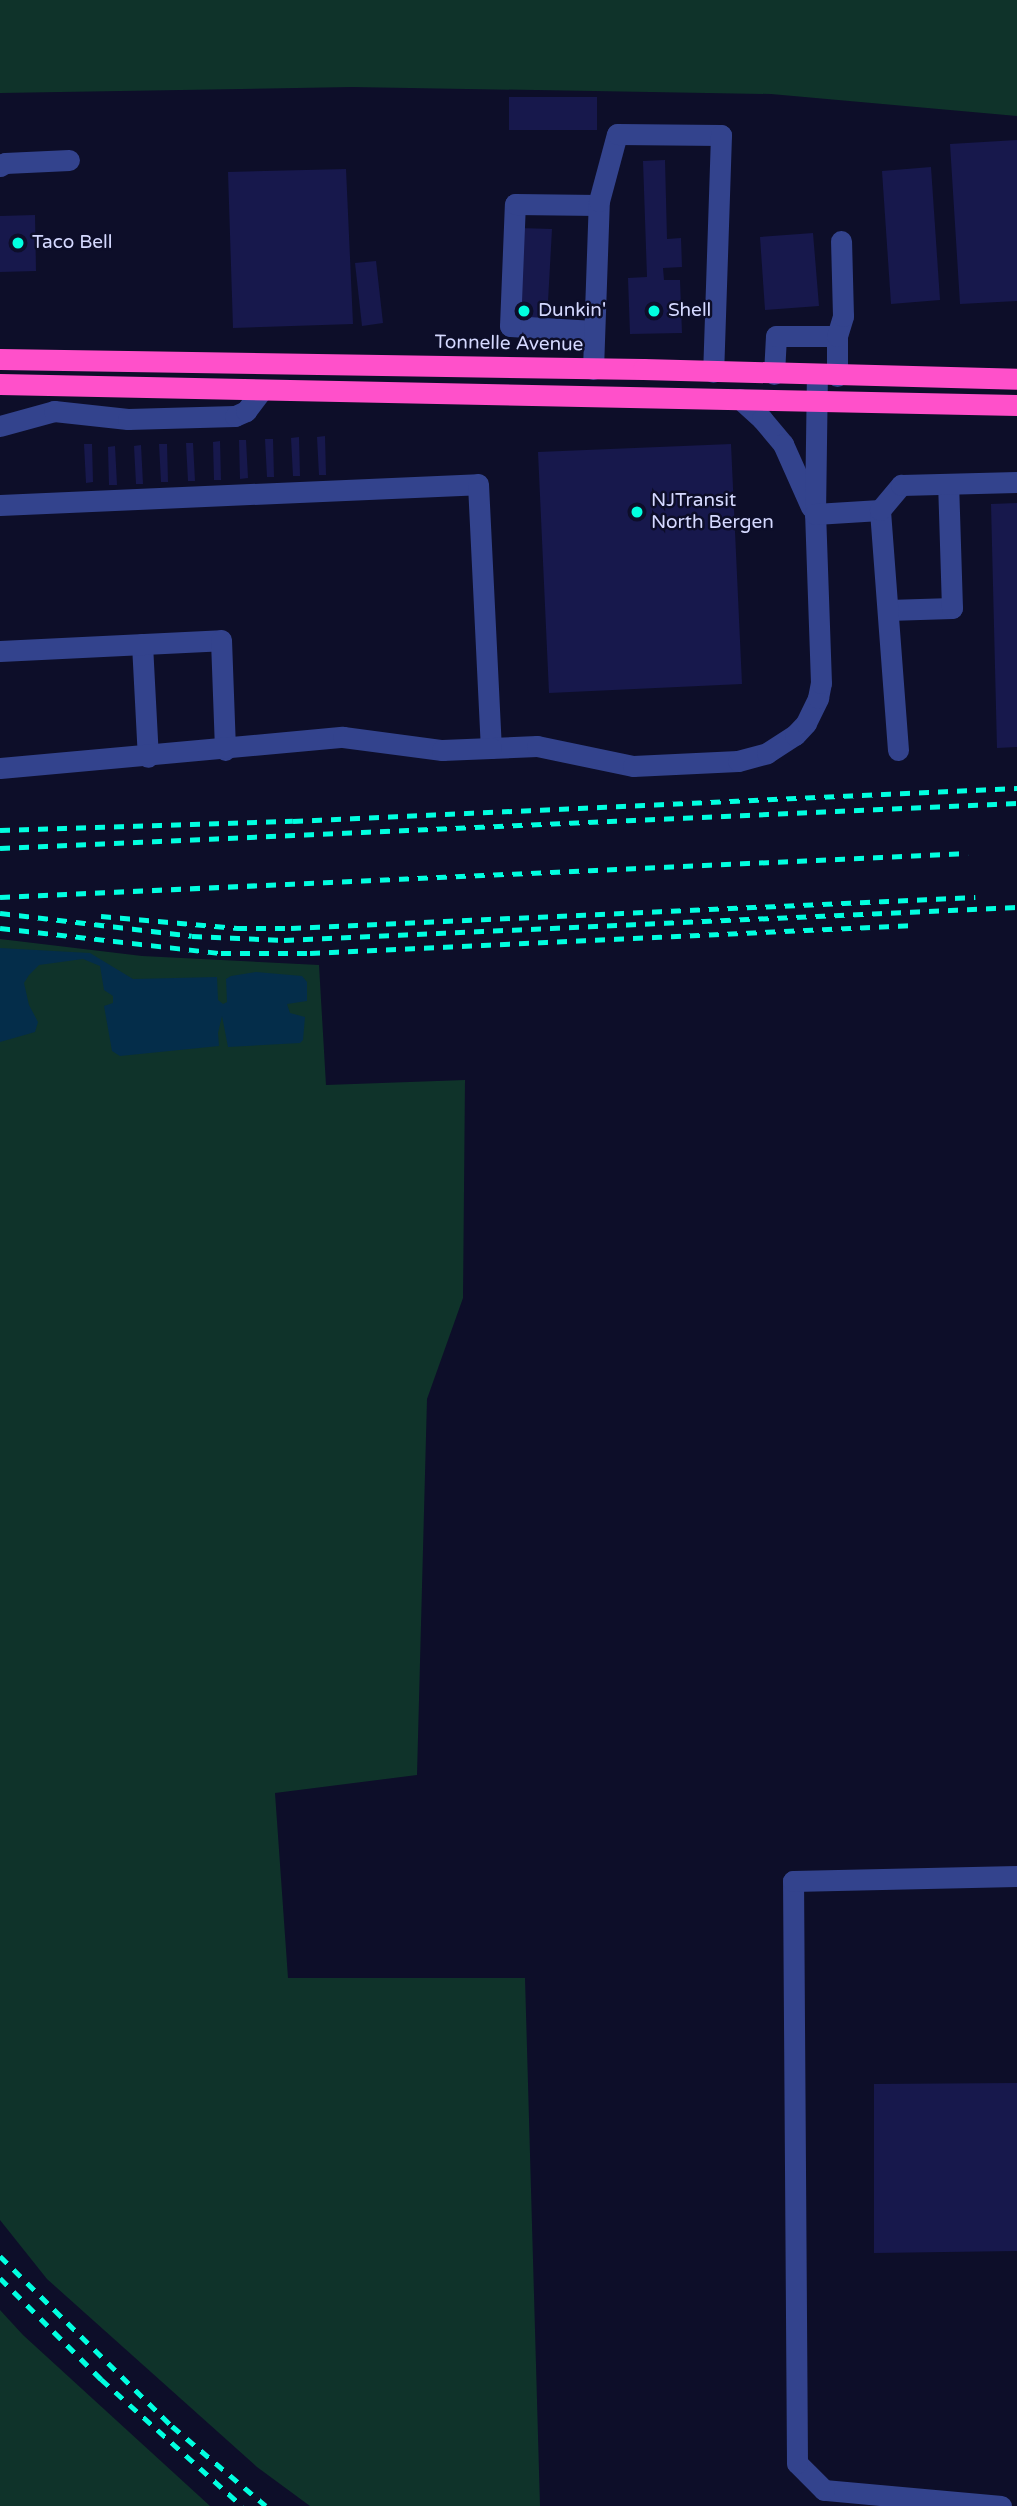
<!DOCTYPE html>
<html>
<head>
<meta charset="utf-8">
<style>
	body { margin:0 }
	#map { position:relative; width:1017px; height:2506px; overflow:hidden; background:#0d0e29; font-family:"Varela Round",sans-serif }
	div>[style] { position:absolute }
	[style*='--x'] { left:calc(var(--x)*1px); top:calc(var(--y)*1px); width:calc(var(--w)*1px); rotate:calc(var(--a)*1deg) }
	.green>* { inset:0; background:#0f332a }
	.water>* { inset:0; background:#042d4a }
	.building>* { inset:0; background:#17184c }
	.minor>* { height:21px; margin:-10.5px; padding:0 10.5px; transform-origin:10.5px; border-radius:10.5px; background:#33438d }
	.highway>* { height:21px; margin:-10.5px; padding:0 10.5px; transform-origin:10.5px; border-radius:10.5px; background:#ff50ca }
	.rail>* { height:5px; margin-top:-2.5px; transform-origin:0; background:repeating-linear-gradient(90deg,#01ffe0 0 10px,transparent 0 19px) }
	.dots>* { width:19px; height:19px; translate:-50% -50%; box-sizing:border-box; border:4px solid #0d0e29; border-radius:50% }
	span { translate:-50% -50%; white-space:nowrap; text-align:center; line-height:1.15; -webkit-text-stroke:5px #0d0e29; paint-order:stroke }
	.poi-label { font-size:19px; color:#d5d9ff }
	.left { translate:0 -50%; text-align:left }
	.street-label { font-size:19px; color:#d5d9ff }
</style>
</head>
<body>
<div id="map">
	<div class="green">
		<i style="clip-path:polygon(0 0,1017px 0,1017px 116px,771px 94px,352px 87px,0 93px)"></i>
		<i style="clip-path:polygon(0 939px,142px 956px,319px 965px,326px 1085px,465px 1080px,463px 1298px,427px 1399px,417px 1775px,275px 1793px,288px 1978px,525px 1978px,540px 2506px,310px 2506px,257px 2467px,47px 2279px,0 2220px)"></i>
		<i style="clip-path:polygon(0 2310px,23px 2335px,210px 2506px,0 2506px)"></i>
	</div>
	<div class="water">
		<i style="clip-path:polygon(0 948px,90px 953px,133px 979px,217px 977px,218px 1000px,223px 1004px,227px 1002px,226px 979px,231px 976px,256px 972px,302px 976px,307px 982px,307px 1001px,287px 1004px,290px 1013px,305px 1017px,303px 1040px,300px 1043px,228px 1047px,222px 1016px,218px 1033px,219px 1046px,120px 1056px,112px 1051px,104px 1006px,113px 1003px,113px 996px,104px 990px,100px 966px,83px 959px,39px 965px,29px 975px,24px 983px,29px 1005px,38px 1022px,35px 1032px,0 1042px)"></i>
	</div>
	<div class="building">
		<i style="clip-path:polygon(509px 97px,597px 97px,597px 130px,509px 130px)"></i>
		<i style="clip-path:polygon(1017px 140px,1017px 301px,960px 304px,950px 144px)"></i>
		<i style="clip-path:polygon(665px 160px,667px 239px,681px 238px,682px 267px,663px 268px,664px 280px,680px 280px,682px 333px,630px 334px,628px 278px,647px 277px,643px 161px)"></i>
		<i style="clip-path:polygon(931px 167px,940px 300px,891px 304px,882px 171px)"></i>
		<i style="clip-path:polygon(346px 169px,353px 324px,233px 328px,228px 172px)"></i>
		<i style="clip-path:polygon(35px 215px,36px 271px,0 272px,0 216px)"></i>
		<i style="clip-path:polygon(519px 228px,552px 229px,547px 320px,514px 318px)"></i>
		<i style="clip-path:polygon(813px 233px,819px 306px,765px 310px,760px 237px)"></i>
		<i style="clip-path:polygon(376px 261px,383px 323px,362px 326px,355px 263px)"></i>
		<i style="clip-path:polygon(325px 436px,326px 475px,319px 475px,317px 437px)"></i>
		<i style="clip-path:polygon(299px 437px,300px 476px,293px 476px,291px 438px)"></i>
		<i style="clip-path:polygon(265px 439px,273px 439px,274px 477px,267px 477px)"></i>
		<i style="clip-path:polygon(239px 440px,246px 440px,248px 478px,240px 479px)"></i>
		<i style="clip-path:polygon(220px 441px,221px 480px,214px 480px,213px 442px)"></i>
		<i style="clip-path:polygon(186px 443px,193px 443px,195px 481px,188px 481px)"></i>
		<i style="clip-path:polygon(84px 444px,92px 444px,93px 482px,86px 483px)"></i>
		<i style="clip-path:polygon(159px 444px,167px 444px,168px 482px,161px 482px)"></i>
		<i style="clip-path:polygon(731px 444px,742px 684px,549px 693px,538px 452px)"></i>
		<i style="clip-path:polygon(141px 445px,143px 484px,136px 484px,134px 446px)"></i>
		<i style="clip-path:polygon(115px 446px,117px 485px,109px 485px,108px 447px)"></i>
		<i style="clip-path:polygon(1017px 503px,1017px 747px,997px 748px,991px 504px)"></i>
		<i style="clip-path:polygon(1017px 2083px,1017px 2251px,874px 2253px,874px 2084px)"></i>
	</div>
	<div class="minor">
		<i style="--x:0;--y:166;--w:6;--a:-31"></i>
		<i style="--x:5;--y:163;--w:64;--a:-2.7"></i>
		<i style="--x:594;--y:331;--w:84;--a:-176.6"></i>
		<i style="--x:510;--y:326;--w:122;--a:-87.7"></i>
		<i style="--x:515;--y:204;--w:83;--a:0.7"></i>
		<i style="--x:593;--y:369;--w:168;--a:-88"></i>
		<i style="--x:599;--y:201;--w:69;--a:-75"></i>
		<i style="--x:617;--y:134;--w:104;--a:0.6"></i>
		<i style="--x:721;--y:135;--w:237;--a:91.9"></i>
		<i style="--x:774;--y:374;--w:38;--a:-87"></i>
		<i style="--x:776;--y:336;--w:61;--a:0"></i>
		<i style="--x:837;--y:376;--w:40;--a:-90"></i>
		<i style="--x:837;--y:336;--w:21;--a:-73"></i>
		<i style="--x:843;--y:316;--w:75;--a:-91.5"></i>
		<i style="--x:740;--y:399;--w:30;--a:42"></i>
		<i style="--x:762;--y:419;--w:33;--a:50"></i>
		<i style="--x:783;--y:444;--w:69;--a:66"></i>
		<i style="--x:0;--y:426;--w:56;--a:-15.5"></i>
		<i style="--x:54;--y:411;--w:74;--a:6.2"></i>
		<i style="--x:128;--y:419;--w:107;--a:-1.6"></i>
		<i style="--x:235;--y:416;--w:12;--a:-24"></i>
		<i style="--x:246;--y:411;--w:26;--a:-53"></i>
		<i style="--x:0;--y:505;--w:478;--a:-2.5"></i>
		<i style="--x:478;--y:484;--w:264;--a:87.2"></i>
		<i style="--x:491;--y:748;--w:46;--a:-2.5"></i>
		<i style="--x:537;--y:746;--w:98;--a:11.8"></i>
		<i style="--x:633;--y:766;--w:105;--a:-2.7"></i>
		<i style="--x:738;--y:761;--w:30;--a:-15"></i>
		<i style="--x:767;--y:753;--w:33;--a:-33"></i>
		<i style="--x:795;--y:735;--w:16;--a:-47"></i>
		<i style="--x:806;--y:723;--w:28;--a:-64"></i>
		<i style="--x:818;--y:698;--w:15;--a:-79"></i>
		<i style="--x:821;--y:683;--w:169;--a:-92"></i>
		<i style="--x:815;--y:514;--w:138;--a:-89.2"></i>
		<i style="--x:815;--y:514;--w:65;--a:-3.5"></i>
		<i style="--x:888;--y:610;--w:64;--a:-1.8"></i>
		<i style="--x:952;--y:608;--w:124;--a:-91.8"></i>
		<i style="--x:142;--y:644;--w:113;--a:87"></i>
		<i style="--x:0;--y:651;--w:221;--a:-2.8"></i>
		<i style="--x:221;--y:640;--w:110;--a:87.9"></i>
		<i style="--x:898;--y:750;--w:241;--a:-94.3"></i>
		<i style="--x:880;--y:510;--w:33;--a:-50"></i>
		<i style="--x:901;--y:485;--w:116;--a:-1.5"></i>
		<i style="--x:0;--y:768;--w:344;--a:-5.2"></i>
		<i style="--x:343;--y:737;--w:100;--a:7.5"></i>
		<i style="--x:442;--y:750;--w:49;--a:-2.3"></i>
		<i style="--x:1001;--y:2506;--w:178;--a:-174.8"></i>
		<i style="--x:824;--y:2490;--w:38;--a:-135"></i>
		<i style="--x:797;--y:2463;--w:582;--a:-90.39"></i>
		<i style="--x:793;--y:1881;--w:224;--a:-1.3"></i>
	</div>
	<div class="highway">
		<i style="--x:0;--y:359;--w:643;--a:0.89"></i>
		<i style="--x:643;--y:369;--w:374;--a:1.5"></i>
		<i style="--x:0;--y:384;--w:1017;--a:1.18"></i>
	</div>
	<div class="rail">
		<i style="--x:0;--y:830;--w:293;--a:-1.8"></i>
		<i style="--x:293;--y:821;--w:725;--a:-2.61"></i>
		<i style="--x:0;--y:848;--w:1018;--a:-2.53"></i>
		<i style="--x:0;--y:897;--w:969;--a:-2.6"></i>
		<i style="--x:0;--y:913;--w:193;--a:6.8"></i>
		<i style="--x:192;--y:936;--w:92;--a:2.5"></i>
		<i style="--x:284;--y:940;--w:734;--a:-2.58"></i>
		<i style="--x:101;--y:916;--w:137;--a:5"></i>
		<i style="--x:237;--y:928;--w:54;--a:0"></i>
		<i style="--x:291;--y:928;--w:685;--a:-2.59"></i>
		<i style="--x:0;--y:928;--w:222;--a:6.5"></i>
		<i style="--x:221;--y:953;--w:89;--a:0"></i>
		<i style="--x:310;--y:953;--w:606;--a:-2.65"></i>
		<i style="--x:0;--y:2256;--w:242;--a:44.7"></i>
		<i style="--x:172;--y:2426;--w:123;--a:40.4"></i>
		<i style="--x:0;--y:2278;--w:143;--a:45"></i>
		<i style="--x:101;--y:2379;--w:190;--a:42"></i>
	</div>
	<div class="dots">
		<i style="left:18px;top:243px;background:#01ffe0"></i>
		<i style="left:524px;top:311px;background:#01ffe0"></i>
		<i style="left:654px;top:311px;background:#01ffe0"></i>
		<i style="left:637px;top:512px;background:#01ffe0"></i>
	</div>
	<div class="poi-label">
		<span class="left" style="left:32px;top:243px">Taco Bell</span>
		<span class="left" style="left:538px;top:311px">Dunkin'</span>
		<span class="left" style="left:668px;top:311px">Shell</span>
		<span class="left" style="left:651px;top:512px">NJTransit<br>North Bergen</span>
	</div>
	<div class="street-label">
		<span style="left:509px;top:344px;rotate:1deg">Tonnelle Avenue</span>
	</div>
</div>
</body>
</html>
